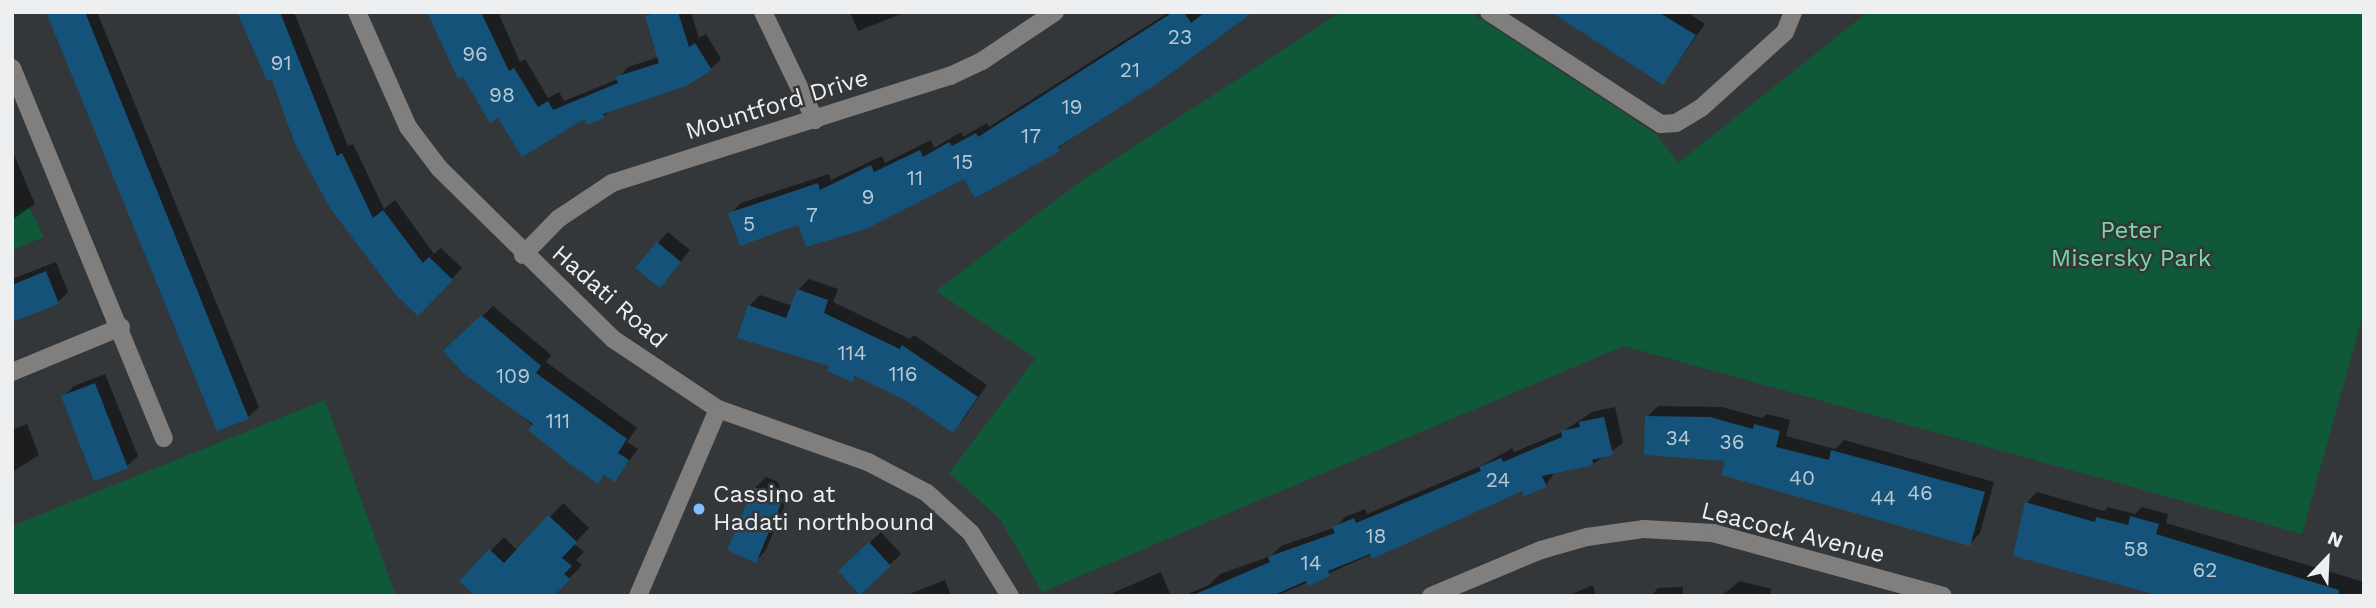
<!DOCTYPE html>
<html>
<head>
<meta charset="utf-8">
<style>
	body { margin:0 }
	#map { position:relative; width:2376px; height:608px; overflow:hidden; background:#33373a; font-family:"Work Sans",sans-serif }
	div>[style] { position:absolute }
	[style*='--x'] { left:calc(var(--x)*1px); top:calc(var(--y)*1px); width:calc(var(--w)*1px); rotate:calc(var(--a)*1deg) }
	.green>* { inset:0; background:#105938 }
	.shadow>* { inset:0; background:#0007 }
	.building>* { inset:0; background:#145279 }
	.minor>* { height:18px; margin:-9px; padding:0 9px; transform-origin:9px; border-radius:9px; background:#807f7d }
	.dots>* { width:19px; height:19px; translate:-50% -50%; box-sizing:border-box; border:4px solid #33373a; border-radius:50% }
	span { translate:-50% -50%; white-space:nowrap; text-align:center; line-height:1.15; -webkit-text-stroke:5px #33373a; paint-order:stroke }
	.number-label { font-size:21px; color:#b7c8d3 }
	.number-label span { -webkit-text-stroke-width:0 }
	.street-label { font-size:24px; color:#edeff1 }
	.park-label { font-size:24px; color:#77d8a4 }
	.poi-label { font-size:24px; color:#edeff1 }
	.left { translate:0 -50%; text-align:left }
	.frame { position:absolute; inset:0; border:14px solid #edeff1; pointer-events:none }
	.north { position:absolute; left:2292px; top:524px; width:70px; height:70px; -webkit-text-stroke:5px #33373a; paint-order:stroke; rotate:23deg; font-size:19px; font-weight:700; line-height:28px; text-align:center; color:#edeff1 }
	.north::after { content:''; display:block; margin:auto; width:24px; height:32px; background:#edeff1; clip-path:polygon(50% 0,100% 100%,50% 72%,0 100%) }
</style>
</head>
<body>
<div id="map">
	<div class="green">
		<i style="clip-path:polygon(1341px 12px,1470px 12px,1656px 134px,1678px 163px,1868px 12px,2364px 12px,2364px 311px,2302px 534px,1624px 346px,1042px 592px,1000px 519px,949px 473px,1036px 358px,936px 291px,1081px 181px)"></i>
		<i style="clip-path:polygon(29px 207px,44px 237px,12px 250px,12px 214px)"></i>
		<i style="clip-path:polygon(325px 400px,396px 596px,12px 596px,12px 526px)"></i>
	</div>
	<div class="shadow">
		<i style="clip-path:polygon(47px 12px,97px 12px,259px 407px,248px 417px)"></i>
		<i style="clip-path:polygon(239px 12px,294px 12px,348px 146px,353px 144px,384px 209px,395px 200px,434px 254px,441px 248px,462px 268px,418px 314px,273px 77px)"></i>
		<i style="clip-path:polygon(430px 12px,498px 12px,520px 62px,525px 59px,548px 98px,559px 92px,564px 101px,618px 79px,628px 67px,659px 57px,647px 16px,651px 12px,691px 12px,699px 38px,706px 34px,721px 59px,711px 69px,611px 109px,604px 116px,585px 117px,523px 155px)"></i>
		<i style="clip-path:polygon(850px 12px,906px 12px,858px 31px)"></i>
		<i style="clip-path:polygon(1169px 12px,1250px 12px,1031px 167px,975px 195px,964px 177px,799px 222px,730px 214px,741px 203px,829px 174px,831px 180px,882px 156px,885px 163px,931px 140px,934px 148px,961px 132px,963px 137px,987px 123px,989px 127px)"></i>
		<i style="clip-path:polygon(1555px 12px,1687px 12px,1705px 24px,1663px 83px)"></i>
		<i style="clip-path:polygon(12px 150px,35px 204px,12px 220px)"></i>
		<i style="clip-path:polygon(668px 232px,690px 250px,670px 275px,658px 243px)"></i>
		<i style="clip-path:polygon(56px 262px,68px 292px,58px 302px,12px 321px,12px 279px)"></i>
		<i style="clip-path:polygon(809px 279px,838px 289px,833px 302px,910px 339px,914px 335px,987px 385px,963px 420px,953px 431px,907px 400px,857px 375px,852px 380px,749px 306px,760px 295px,793px 306px,798px 290px)"></i>
		<i style="clip-path:polygon(493px 306px,551px 355px,546px 362px,637px 428px,627px 442px,638px 449px,615px 479px,606px 474px,598px 481px,445px 351px)"></i>
		<i style="clip-path:polygon(105px 374px,138px 456px,127px 466px,63px 397px,74px 386px)"></i>
		<i style="clip-path:polygon(1658px 406px,1722px 407px,1762px 418px,1767px 414px,1790px 420px,1786px 436px,1835px 449px,1844px 440px,1994px 482px,1980px 533px,1970px 544px,1727px 459px,1647px 417px)"></i>
		<i style="clip-path:polygon(1615px 407px,1623px 443px,1593px 464px,1555px 472px,1546px 485px,1523px 489px,1276px 596px,1183px 596px,1209px 585px,1220px 574px,1271px 556px,1281px 546px,1336px 527px,1345px 517px,1365px 509px,1367px 514px,1483px 465px,1512px 448px,1514px 452px,1562px 432px,1592px 412px)"></i>
		<i style="clip-path:polygon(27px 424px,39px 455px,12px 472px,12px 430px)"></i>
		<i style="clip-path:polygon(766px 477px,778px 482px,786px 502px,766px 550px,756px 561px,755px 488px)"></i>
		<i style="clip-path:polygon(2037px 492px,2104px 511px,2108px 507px,2135px 514px,2142px 507px,2168px 514px,2166px 523px,2364px 582px,2364px 596px,2164px 596px,2027px 503px)"></i>
		<i style="clip-path:polygon(563px 503px,589px 528px,574px 544px,584px 552px,576px 560px,582px 565px,565px 583px,469px 574px,504px 537px,518px 551px)"></i>
		<i style="clip-path:polygon(881px 532px,901px 554px,860px 592px,851px 560px)"></i>
		<i style="clip-path:polygon(1161px 572px,1171px 596px,1106px 596px)"></i>
		<i style="clip-path:polygon(945px 580px,951px 596px,906px 596px,907px 595px)"></i>
		<i style="clip-path:polygon(1740px 581px,1771px 589px,1770px 596px,1721px 596px)"></i>
		<i style="clip-path:polygon(1593px 585px,1596px 596px,1567px 596px)"></i>
		<i style="clip-path:polygon(1683px 587px,1683px 596px,1651px 596px,1658px 588px)"></i>
	</div>
	<div class="building">
		<i style="clip-path:polygon(46px 12px,85px 12px,249px 419px,217px 431px)"></i>
		<i style="clip-path:polygon(237px 12px,280px 12px,337px 156px,342px 153px,373px 218px,383px 210px,423px 263px,429px 257px,453px 280px,418px 316px,394px 293px,330px 208px,295px 144px,272px 80px,267px 81px)"></i>
		<i style="clip-path:polygon(427px 12px,481px 12px,509px 71px,514px 68px,538px 107px,548px 101px,553px 110px,618px 83px,615px 77px,659px 63px,645px 16px,657px 12px,678px 12px,689px 47px,695px 43px,712px 70px,686px 86px,603px 114px,605px 118px,587px 125px,584px 119px,522px 157px,498px 118px,490px 123px,463px 77px,458px 79px)"></i>
		<i style="clip-path:polygon(1173px 12px,1184px 12px,1191px 23px,1205px 12px,1253px 12px,1158px 83px,1058px 147px,1060px 151px,975px 198px,964px 179px,866px 229px,806px 247px,798px 225px,740px 246px,728px 213px,818px 183px,820px 190px,871px 165px,874px 172px,920px 150px,923px 157px,949px 142px,952px 146px,976px 133px,978px 137px)"></i>
		<i style="clip-path:polygon(1551px 12px,1658px 12px,1696px 35px,1663px 85px)"></i>
		<i style="clip-path:polygon(657px 242px,681px 262px,660px 288px,635px 268px)"></i>
		<i style="clip-path:polygon(46px 271px,59px 304px,12px 322px,12px 285px)"></i>
		<i style="clip-path:polygon(797px 289px,828px 300px,824px 313px,900px 349px,902px 345px,978px 397px,953px 433px,907px 401px,855px 376px,852px 382px,827px 371px,829px 366px,737px 338px,748px 305px,786px 318px)"></i>
		<i style="clip-path:polygon(481px 315px,541px 366px,536px 373px,627px 439px,618px 453px,629px 460px,615px 482px,604px 475px,598px 484px,569px 463px,528px 430px,533px 424px,464px 374px,443px 351px)"></i>
		<i style="clip-path:polygon(95px 383px,128px 468px,94px 481px,61px 396px)"></i>
		<i style="clip-path:polygon(1645px 416px,1710px 417px,1753px 429px,1754px 424px,1780px 431px,1776px 447px,1829px 460px,1831px 450px,1985px 492px,1970px 546px,1721px 475px,1725px 461px,1644px 455px)"></i>
		<i style="clip-path:polygon(1604px 417px,1613px 455px,1592px 460px,1594px 465px,1542px 476px,1547px 487px,1524px 496px,1522px 491px,1372px 559px,1370px 554px,1328px 571px,1330px 576px,1308px 586px,1306px 581px,1272px 596px,1191px 596px,1270px 562px,1268px 557px,1335px 533px,1332px 527px,1354px 518px,1356px 523px,1481px 471px,1479px 467px,1501px 458px,1503px 462px,1562px 437px,1561px 431px,1580px 427px,1579px 422px)"></i>
		<i style="clip-path:polygon(754px 487px,783px 499px,756px 563px,727px 550px)"></i>
		<i style="clip-path:polygon(2025px 502px,2095px 522px,2096px 517px,2128px 525px,2130px 516px,2159px 524px,2156px 534px,2339px 590px,2339px 596px,2161px 596px,2013px 556px)"></i>
		<i style="clip-path:polygon(548px 515px,577px 542px,562px 558px,572px 566px,564px 574px,570px 579px,554px 596px,475px 596px,459px 581px,489px 549px,504px 563px)"></i>
		<i style="clip-path:polygon(869px 542px,891px 566px,860px 595px,838px 571px)"></i>
	</div>
	<div class="minor">
		<i style="--x:357;--y:12;--w:126;--a:66.1"></i>
		<i style="--x:408;--y:127;--w:51;--a:52.9"></i>
		<i style="--x:439;--y:168;--w:244;--a:44.5"></i>
		<i style="--x:613;--y:339;--w:126;--a:33.7"></i>
		<i style="--x:718;--y:409;--w:159;--a:19.5"></i>
		<i style="--x:868;--y:462;--w:67;--a:27.7"></i>
		<i style="--x:927;--y:493;--w:59;--a:42.3"></i>
		<i style="--x:971;--y:533;--w:74;--a:58.2"></i>
		<i style="--x:763;--y:12;--w:120;--a:64.3"></i>
		<i style="--x:1489;--y:12;--w:205;--a:33.1"></i>
		<i style="--x:1661;--y:124;--w:15;--a:-4"></i>
		<i style="--x:1676;--y:123;--w:29;--a:-31"></i>
		<i style="--x:1701;--y:108;--w:113;--a:-42.1"></i>
		<i style="--x:1785;--y:32;--w:22;--a:-68"></i>
		<i style="--x:12;--y:68;--w:400;--a:67.7"></i>
		<i style="--x:523;--y:255;--w:50;--a:-45.8"></i>
		<i style="--x:558;--y:219;--w:65;--a:-33.7"></i>
		<i style="--x:612;--y:183;--w:355;--a:-17.6"></i>
		<i style="--x:950;--y:76;--w:35;--a:-25"></i>
		<i style="--x:982;--y:61;--w:88;--a:-33.9"></i>
		<i style="--x:12;--y:372;--w:118;--a:-22.4"></i>
		<i style="--x:638;--y:596;--w:203;--a:-66.8"></i>
		<i style="--x:1431;--y:596;--w:119;--a:-22.7"></i>
		<i style="--x:1541;--y:550;--w:48;--a:-15.8"></i>
		<i style="--x:1587;--y:537;--w:58;--a:-8"></i>
		<i style="--x:1644;--y:529;--w:69;--a:3.3"></i>
		<i style="--x:1713;--y:533;--w:238;--a:15.3"></i>
	</div>
	<div class="dots">
		<i style="left:699px;top:509px;background:#84bcfb"></i>
	</div>
	<div class="number-label">
		<span style="left:1180px;top:37px">23</span>
		<span style="left:475px;top:54px">96</span>
		<span style="left:281px;top:63px">91</span>
		<span style="left:1130px;top:70px">21</span>
		<span style="left:502px;top:95px">98</span>
		<span style="left:1072px;top:107px">19</span>
		<span style="left:1031px;top:136px">17</span>
		<span style="left:963px;top:162px">15</span>
		<span style="left:915px;top:178px">11</span>
		<span style="left:868px;top:197px">9</span>
		<span style="left:812px;top:215px">7</span>
		<span style="left:749px;top:224px">5</span>
		<span style="left:852px;top:353px">114</span>
		<span style="left:903px;top:374px">116</span>
		<span style="left:513px;top:376px">109</span>
		<span style="left:558px;top:421px">111</span>
		<span style="left:1678px;top:438px">34</span>
		<span style="left:1732px;top:442px">36</span>
		<span style="left:1802px;top:478px">40</span>
		<span style="left:1498px;top:480px">24</span>
		<span style="left:1920px;top:493px">46</span>
		<span style="left:1883px;top:498px">44</span>
		<span style="left:1376px;top:536px">18</span>
		<span style="left:2136px;top:549px">58</span>
		<span style="left:1311px;top:563px">14</span>
		<span style="left:2205px;top:570px">62</span>
	</div>
	<div class="street-label">
		<span style="left:777px;top:105px;rotate:-17deg">Mountford Drive</span>
		<span style="left:609px;top:297px;rotate:41deg">Hadati Road</span>
		<span style="left:1793px;top:533px;rotate:14deg">Leacock Avenue</span>
	</div>
	<div class="park-label">
		<span style="left:2131px;top:245px">Peter<br>Misersky Park</span>
	</div>
	<div class="poi-label">
		<span class="left" style="left:713px;top:509px">Cassino at<br>Hadati northbound</span>
	</div>
	<div class="frame"></div>
	<div class="north">N</div>
</div>
</body>
</html>
